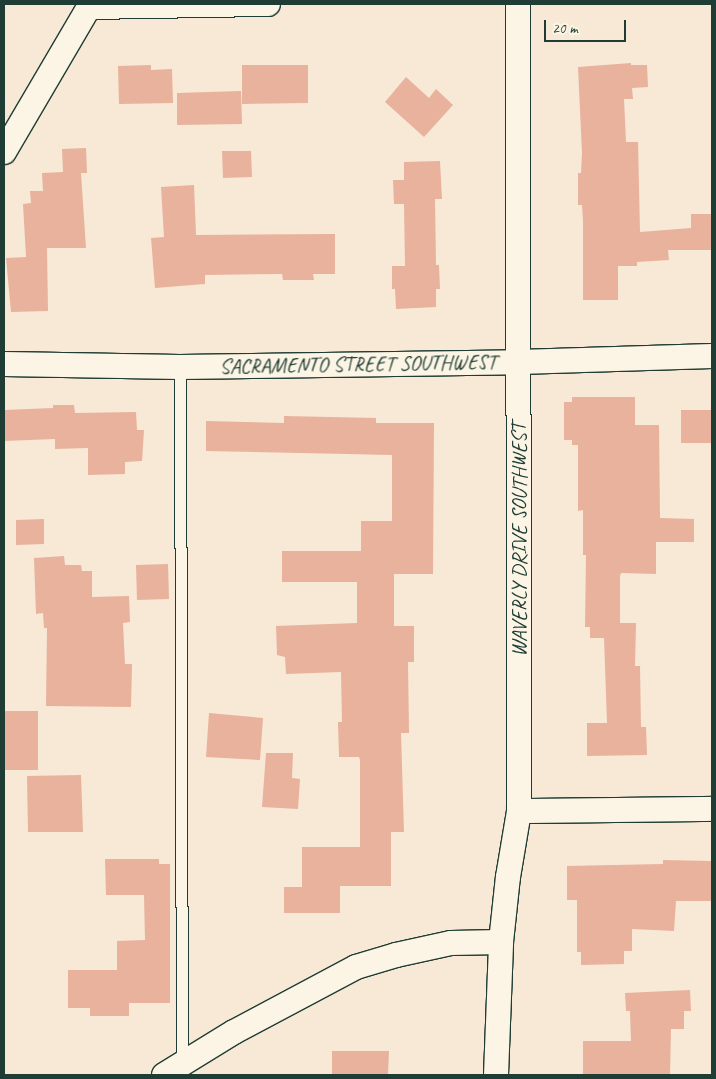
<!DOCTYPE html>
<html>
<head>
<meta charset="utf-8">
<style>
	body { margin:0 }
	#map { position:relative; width:716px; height:1079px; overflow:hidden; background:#f8e8d6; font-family:Caveat,sans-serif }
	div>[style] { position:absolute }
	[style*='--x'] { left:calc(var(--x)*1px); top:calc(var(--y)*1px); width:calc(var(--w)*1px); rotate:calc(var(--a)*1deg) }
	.building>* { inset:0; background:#e8b29c }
	.roads { filter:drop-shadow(1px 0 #1f3d34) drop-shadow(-1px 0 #1f3d34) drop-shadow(0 1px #1f3d34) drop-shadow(0 -1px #1f3d34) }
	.lane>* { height:11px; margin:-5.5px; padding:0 5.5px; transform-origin:5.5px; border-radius:5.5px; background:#fcf5e5 }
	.street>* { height:24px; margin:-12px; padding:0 12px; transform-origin:12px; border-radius:12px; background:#fcf5e5 }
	span { translate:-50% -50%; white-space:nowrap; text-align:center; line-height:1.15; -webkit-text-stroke:4px #fcf5e5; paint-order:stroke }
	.street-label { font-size:21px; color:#1f3d34 }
	.frame { position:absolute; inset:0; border:5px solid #1f3d34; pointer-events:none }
	.scale { position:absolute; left:544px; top:20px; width:82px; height:22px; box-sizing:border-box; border:2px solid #1f3d34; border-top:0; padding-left:6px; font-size:15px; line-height:18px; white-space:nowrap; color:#1f3d34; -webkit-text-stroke:4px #fcf5e5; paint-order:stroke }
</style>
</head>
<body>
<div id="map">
	<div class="building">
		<i style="clip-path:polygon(631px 63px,631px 65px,647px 65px,648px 87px,632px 88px,633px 99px,624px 99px,626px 142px,638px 142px,640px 232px,691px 228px,691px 214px,712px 214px,712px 250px,668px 250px,669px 260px,637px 262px,637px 266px,618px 266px,618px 300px,583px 300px,583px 221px,582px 205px,578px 205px,578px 173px,581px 173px,582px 153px,578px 67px)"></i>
		<i style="clip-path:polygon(151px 65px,151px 70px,172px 69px,173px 103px,119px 104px,118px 66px)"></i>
		<i style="clip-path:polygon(242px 65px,308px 65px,308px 103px,242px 104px)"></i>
		<i style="clip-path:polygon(406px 77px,429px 98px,436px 89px,453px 105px,424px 137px,385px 102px)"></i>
		<i style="clip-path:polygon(241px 91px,242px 124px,177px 125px,177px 93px)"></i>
		<i style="clip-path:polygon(86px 148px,87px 173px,81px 173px,86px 248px,47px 248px,48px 311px,11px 312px,6px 258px,26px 257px,23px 204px,31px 203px,30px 191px,43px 191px,42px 173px,63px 172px,62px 149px)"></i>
		<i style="clip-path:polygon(222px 151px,251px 151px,252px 177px,223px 178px)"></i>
		<i style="clip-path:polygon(440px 161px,442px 199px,435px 199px,436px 265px,439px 265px,440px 289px,436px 289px,436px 307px,396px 309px,395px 289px,392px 289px,392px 266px,405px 266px,404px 204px,394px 204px,393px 180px,404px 180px,404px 162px)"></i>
		<i style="clip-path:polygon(194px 185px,196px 235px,335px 234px,335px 274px,313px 274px,314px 280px,283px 280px,282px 274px,205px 275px,205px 284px,155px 288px,151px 238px,164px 237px,161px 187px)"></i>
		<i style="clip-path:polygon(572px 397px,635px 397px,635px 425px,659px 425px,660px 518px,694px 519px,694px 542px,656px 542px,656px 574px,621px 573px,620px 576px,620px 623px,636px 623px,635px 666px,640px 666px,641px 727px,646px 727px,647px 755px,587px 756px,587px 723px,607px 723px,604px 638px,590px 638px,590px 627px,585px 627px,586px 555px,583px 555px,583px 510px,578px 511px,578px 445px,572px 445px,572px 440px,564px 440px,564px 402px,572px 402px)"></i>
		<i style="clip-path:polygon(53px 405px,74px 405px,75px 413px,136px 412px,137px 430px,144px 430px,142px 461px,125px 462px,125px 474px,88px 475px,88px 448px,55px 449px,55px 439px,4px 441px,4px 410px,53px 408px)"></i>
		<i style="clip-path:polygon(681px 410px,712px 410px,712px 443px,681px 443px)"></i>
		<i style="clip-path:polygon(284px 416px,376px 418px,376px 423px,434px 423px,433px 574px,394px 574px,394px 626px,414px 626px,414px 662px,408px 662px,409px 733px,401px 733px,404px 832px,391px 832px,391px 886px,340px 886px,340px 913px,284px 913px,284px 887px,302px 887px,302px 847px,360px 847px,360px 760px,359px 757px,339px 757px,338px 722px,342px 722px,341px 672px,286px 674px,285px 657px,277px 655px,276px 626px,357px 623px,357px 582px,282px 582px,282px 551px,361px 551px,361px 521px,392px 521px,392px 455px,206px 451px,206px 421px,284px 423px)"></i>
		<i style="clip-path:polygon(44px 519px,44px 544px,16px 545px,16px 520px)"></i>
		<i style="clip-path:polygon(64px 556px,65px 565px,81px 565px,82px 571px,92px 571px,92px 597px,129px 596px,130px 622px,123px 623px,125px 664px,132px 664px,131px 707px,46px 706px,47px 628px,44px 628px,43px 613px,36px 614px,34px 558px)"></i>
		<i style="clip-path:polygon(168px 564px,169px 599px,137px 600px,136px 565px)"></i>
		<i style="clip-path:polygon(4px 711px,38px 711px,38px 770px,4px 770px)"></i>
		<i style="clip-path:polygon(209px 713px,263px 718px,260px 760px,206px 757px)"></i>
		<i style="clip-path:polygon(266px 753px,293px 753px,292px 778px,300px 779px,298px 809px,262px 807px)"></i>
		<i style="clip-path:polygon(81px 775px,83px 832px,28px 832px,27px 776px)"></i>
		<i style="clip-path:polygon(105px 859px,159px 859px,159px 864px,170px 864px,170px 1003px,129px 1003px,129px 1016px,90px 1016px,90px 1008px,68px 1008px,68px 970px,117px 970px,117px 941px,145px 940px,144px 895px,106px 895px)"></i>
		<i style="clip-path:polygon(663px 860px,712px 861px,712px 901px,676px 901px,674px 931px,632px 929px,632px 951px,624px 951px,624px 964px,581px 965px,581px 952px,577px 952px,577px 900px,567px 900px,567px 866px,663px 864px)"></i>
		<i style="clip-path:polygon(690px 990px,691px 1011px,684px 1011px,684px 1029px,671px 1029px,670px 1075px,583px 1075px,583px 1041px,631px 1041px,630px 1011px,626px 1011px,625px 993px)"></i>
		<i style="clip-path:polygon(332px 1051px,389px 1051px,388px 1075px,332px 1075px)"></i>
	</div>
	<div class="roads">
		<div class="lane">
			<i style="--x:180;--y:367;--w:697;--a:89.84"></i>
		</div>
		<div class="street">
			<i style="--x:91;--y:7;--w:177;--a:-1"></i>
			<i style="--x:4;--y:152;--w:172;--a:-59.6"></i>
			<i style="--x:4;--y:364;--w:176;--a:1"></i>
			<i style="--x:180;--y:367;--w:339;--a:-0.8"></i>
			<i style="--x:519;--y:362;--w:193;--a:-1.8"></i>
			<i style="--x:519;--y:811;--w:193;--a:-0.6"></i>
			<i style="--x:164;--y:1075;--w:82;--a:-31.6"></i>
			<i style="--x:234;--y:1032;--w:138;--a:-28"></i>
			<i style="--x:356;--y:967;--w:42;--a:-16.7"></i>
			<i style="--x:396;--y:955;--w:56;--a:-12.3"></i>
			<i style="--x:451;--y:943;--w:50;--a:-1.1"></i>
			<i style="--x:496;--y:1075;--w:133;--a:-87.8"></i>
			<i style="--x:501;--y:942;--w:65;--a:-83.9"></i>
			<i style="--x:508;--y:877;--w:67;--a:-80.5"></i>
			<i style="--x:519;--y:811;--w:807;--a:-90.07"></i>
		</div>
	</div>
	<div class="street-label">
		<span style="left:358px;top:364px;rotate:-1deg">SACRAMENTO STREET SOUTHWEST</span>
		<span style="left:519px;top:540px;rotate:-90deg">WAVERLY DRIVE SOUTHWEST</span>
	</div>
	<div class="frame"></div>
	<div class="scale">20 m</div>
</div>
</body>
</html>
